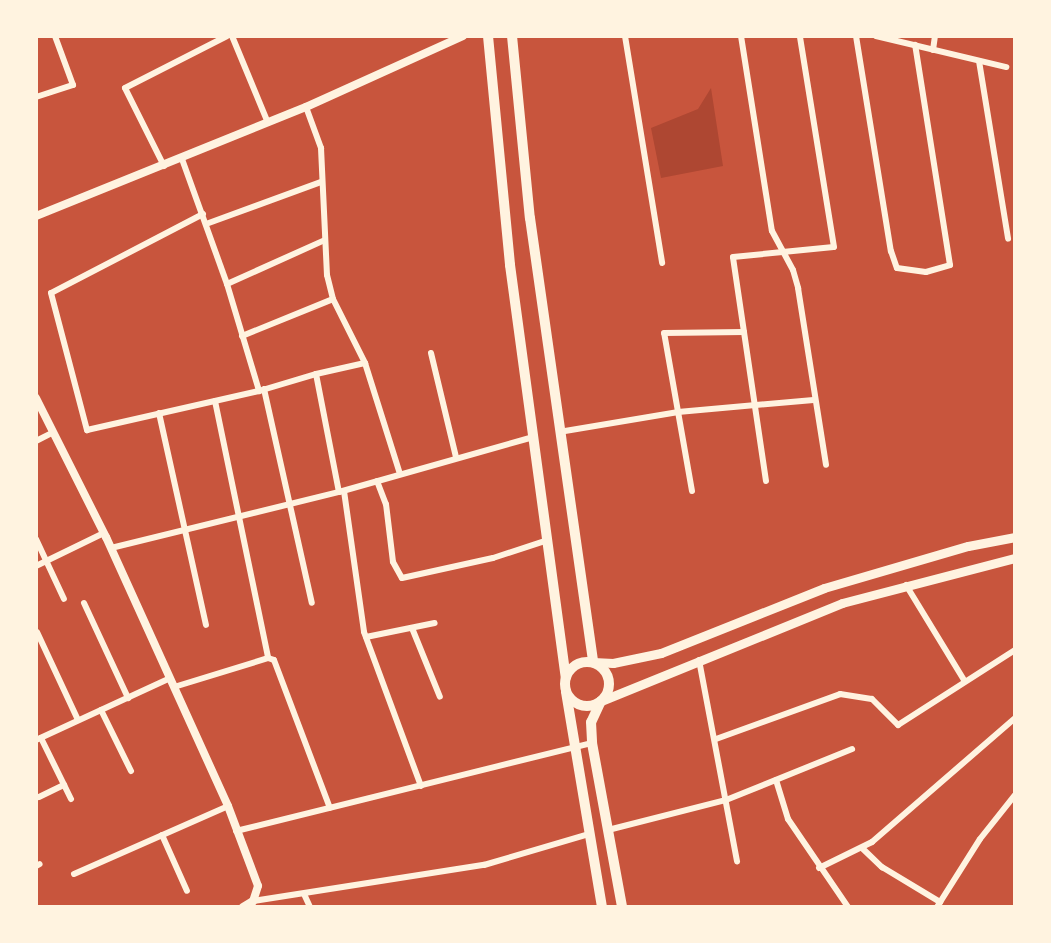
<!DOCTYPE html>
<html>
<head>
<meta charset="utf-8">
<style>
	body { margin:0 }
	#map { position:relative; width:1051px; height:943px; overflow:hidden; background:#c8553d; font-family:"Noto Sans",sans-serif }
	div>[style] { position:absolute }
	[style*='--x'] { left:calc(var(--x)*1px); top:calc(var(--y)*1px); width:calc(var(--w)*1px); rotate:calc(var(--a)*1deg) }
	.green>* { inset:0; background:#ae4732 }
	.minor>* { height:6px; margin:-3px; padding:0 3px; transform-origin:3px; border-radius:3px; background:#fff3e0 }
	.tertiary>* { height:8px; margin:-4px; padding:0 4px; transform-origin:4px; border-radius:4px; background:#fff3e0 }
	.secondary>* { height:9px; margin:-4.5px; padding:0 4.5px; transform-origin:4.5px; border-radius:4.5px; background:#fff3e0 }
	.primary>* { height:10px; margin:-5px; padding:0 5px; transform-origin:5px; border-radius:5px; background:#fff3e0 }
	.primary>.ring { margin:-5px; padding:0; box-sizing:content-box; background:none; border:10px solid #fff3e0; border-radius:50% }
	span { translate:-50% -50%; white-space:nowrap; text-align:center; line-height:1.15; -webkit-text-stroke:8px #fff3e0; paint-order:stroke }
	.frame { position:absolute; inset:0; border:38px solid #fff3e0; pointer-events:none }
</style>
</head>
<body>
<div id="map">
	<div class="green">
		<i style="clip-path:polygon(711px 88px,723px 166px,661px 178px,651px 128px,698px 109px)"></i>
	</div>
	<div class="minor">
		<i style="--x:232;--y:36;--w:94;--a:67.5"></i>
		<i style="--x:625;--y:36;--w:230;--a:80.7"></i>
		<i style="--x:741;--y:36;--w:197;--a:81"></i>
		<i style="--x:772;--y:231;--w:44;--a:61.7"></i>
		<i style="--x:793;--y:270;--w:19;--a:74"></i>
		<i style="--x:798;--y:288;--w:179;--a:81"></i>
		<i style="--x:856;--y:36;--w:218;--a:80.8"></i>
		<i style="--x:891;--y:251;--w:18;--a:71"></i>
		<i style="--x:897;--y:268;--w:29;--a:8"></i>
		<i style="--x:926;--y:272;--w:25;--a:-16"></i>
		<i style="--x:950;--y:265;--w:223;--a:-99"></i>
		<i style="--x:876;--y:36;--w:134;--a:13.4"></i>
		<i style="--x:933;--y:50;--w:14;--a:-82"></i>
		<i style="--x:979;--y:61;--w:180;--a:80.7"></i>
		<i style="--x:36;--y:97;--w:39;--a:-18"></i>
		<i style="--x:73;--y:85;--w:52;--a:-110.2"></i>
		<i style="--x:306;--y:107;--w:44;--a:69.9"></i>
		<i style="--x:321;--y:148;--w:127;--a:87.3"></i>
		<i style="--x:327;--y:275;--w:25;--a:76"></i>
		<i style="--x:333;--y:299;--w:72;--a:63.4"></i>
		<i style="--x:365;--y:363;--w:116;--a:72.5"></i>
		<i style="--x:182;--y:159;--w:133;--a:70.2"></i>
		<i style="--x:227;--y:284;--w:112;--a:73.3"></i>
		<i style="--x:259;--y:391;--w:59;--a:-16.6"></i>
		<i style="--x:316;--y:374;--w:120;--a:79"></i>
		<i style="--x:164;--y:166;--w:87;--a:-116.6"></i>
		<i style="--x:125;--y:88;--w:114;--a:-27"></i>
		<i style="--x:203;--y:214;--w:171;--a:152.5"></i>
		<i style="--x:51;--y:293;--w:142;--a:75.3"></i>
		<i style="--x:87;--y:430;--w:176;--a:-12.8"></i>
		<i style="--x:206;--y:224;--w:122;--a:-20.1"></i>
		<i style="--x:227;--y:284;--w:107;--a:-24.2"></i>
		<i style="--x:242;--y:336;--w:98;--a:-22.1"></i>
		<i style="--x:431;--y:353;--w:107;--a:76.5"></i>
		<i style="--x:316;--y:374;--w:50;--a:-12.7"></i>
		<i style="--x:264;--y:389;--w:219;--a:77.4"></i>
		<i style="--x:215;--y:401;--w:262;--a:78.3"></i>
		<i style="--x:159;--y:413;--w:217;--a:77.5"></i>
		<i style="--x:559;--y:432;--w:121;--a:-9.5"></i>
		<i style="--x:678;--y:412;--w:136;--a:-5.1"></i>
		<i style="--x:36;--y:441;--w:18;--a:-27"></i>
		<i style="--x:377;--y:481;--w:25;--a:69"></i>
		<i style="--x:386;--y:504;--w:58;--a:83.1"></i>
		<i style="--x:393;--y:562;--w:18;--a:61"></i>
		<i style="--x:402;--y:578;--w:93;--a:-12.4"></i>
		<i style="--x:493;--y:558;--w:55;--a:-18.1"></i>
		<i style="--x:766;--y:481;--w:226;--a:-98.4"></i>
		<i style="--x:733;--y:257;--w:101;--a:-5.7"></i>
		<i style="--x:834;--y:247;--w:214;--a:-99.2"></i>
		<i style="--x:344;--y:491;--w:142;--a:81.9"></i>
		<i style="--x:364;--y:632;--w:164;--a:69.7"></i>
		<i style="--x:692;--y:491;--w:160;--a:-100"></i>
		<i style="--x:664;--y:333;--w:80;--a:-0.7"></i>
		<i style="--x:36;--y:539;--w:66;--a:65"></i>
		<i style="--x:111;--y:548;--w:235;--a:-13.8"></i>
		<i style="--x:339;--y:492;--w:202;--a:-15.8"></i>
		<i style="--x:36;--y:566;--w:76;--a:-25.9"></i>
		<i style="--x:906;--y:585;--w:111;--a:58.6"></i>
		<i style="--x:84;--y:603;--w:105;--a:65.1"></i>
		<i style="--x:412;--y:628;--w:74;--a:67.9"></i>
		<i style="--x:37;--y:632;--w:97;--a:65"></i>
		<i style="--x:366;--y:637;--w:70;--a:-11.5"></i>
		<i style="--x:699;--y:660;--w:205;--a:79.3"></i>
		<i style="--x:174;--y:687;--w:98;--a:-17.1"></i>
		<i style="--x:268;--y:658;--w:6;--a:18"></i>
		<i style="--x:274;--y:660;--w:158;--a:69.3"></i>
		<i style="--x:101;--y:710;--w:68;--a:63.8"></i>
		<i style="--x:41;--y:738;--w:68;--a:63.8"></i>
		<i style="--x:716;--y:739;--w:132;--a:-19.9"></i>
		<i style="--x:840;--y:694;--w:32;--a:9"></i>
		<i style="--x:872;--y:699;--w:37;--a:45"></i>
		<i style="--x:898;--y:725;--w:139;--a:-32.7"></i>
		<i style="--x:36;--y:740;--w:148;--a:-24.8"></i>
		<i style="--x:776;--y:780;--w:41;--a:72.9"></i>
		<i style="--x:788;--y:819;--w:107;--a:55.7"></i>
		<i style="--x:39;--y:797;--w:28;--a:-26"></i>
		<i style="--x:608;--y:830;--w:122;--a:-14.3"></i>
		<i style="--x:726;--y:800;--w:136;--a:-22"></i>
		<i style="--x:236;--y:831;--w:367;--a:-13.9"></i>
		<i style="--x:162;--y:835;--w:61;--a:65.9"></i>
		<i style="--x:862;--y:848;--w:28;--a:44"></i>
		<i style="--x:882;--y:867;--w:68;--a:31.1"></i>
		<i style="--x:36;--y:866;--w:4;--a:-27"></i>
		<i style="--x:819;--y:868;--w:59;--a:-26.1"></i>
		<i style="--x:872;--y:842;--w:189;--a:-40.9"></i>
		<i style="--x:74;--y:874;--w:168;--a:-23.8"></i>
		<i style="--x:304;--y:894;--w:14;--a:65"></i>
		<i style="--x:253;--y:901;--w:234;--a:-8.9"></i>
		<i style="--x:484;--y:865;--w:109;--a:-16.4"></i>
		<i style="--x:937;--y:907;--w:80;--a:-57.7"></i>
		<i style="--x:980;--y:839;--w:56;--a:-51.5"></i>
	</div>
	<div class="tertiary">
		<i style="--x:36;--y:216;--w:291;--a:-22"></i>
		<i style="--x:306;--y:107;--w:172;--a:-24.3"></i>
		<i style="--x:36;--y:398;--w:156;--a:63.3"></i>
		<i style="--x:106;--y:537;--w:295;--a:65.6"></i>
		<i style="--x:228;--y:806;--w:85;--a:69.4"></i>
		<i style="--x:258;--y:886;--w:16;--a:108"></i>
		<i style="--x:253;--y:901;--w:12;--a:149"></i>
	</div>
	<div class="secondary">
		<i style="--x:593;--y:662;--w:20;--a:3"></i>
		<i style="--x:613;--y:663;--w:49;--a:-11.8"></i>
		<i style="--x:661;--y:653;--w:175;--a:-21.7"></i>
		<i style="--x:824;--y:588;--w:150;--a:-16.3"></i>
		<i style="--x:968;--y:546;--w:48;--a:-10.8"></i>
		<i style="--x:601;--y:701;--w:260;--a:-22.1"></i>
		<i style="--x:842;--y:603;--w:179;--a:-14.6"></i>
	</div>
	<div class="primary">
		<i style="--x:488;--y:36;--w:230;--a:84.5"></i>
		<i style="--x:510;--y:265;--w:416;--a:82.3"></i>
		<i style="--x:512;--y:36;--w:183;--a:84.4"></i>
		<i style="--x:530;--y:218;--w:448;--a:81.9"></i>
		<i class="ring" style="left:565px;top:662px;width:34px;height:34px"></i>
		<i style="--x:566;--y:692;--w:218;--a:80.5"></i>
		<i style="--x:601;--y:701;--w:23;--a:115"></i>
		<i style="--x:591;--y:722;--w:21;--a:87"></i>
		<i style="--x:592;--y:743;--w:167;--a:79.6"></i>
	</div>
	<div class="frame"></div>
</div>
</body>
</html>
